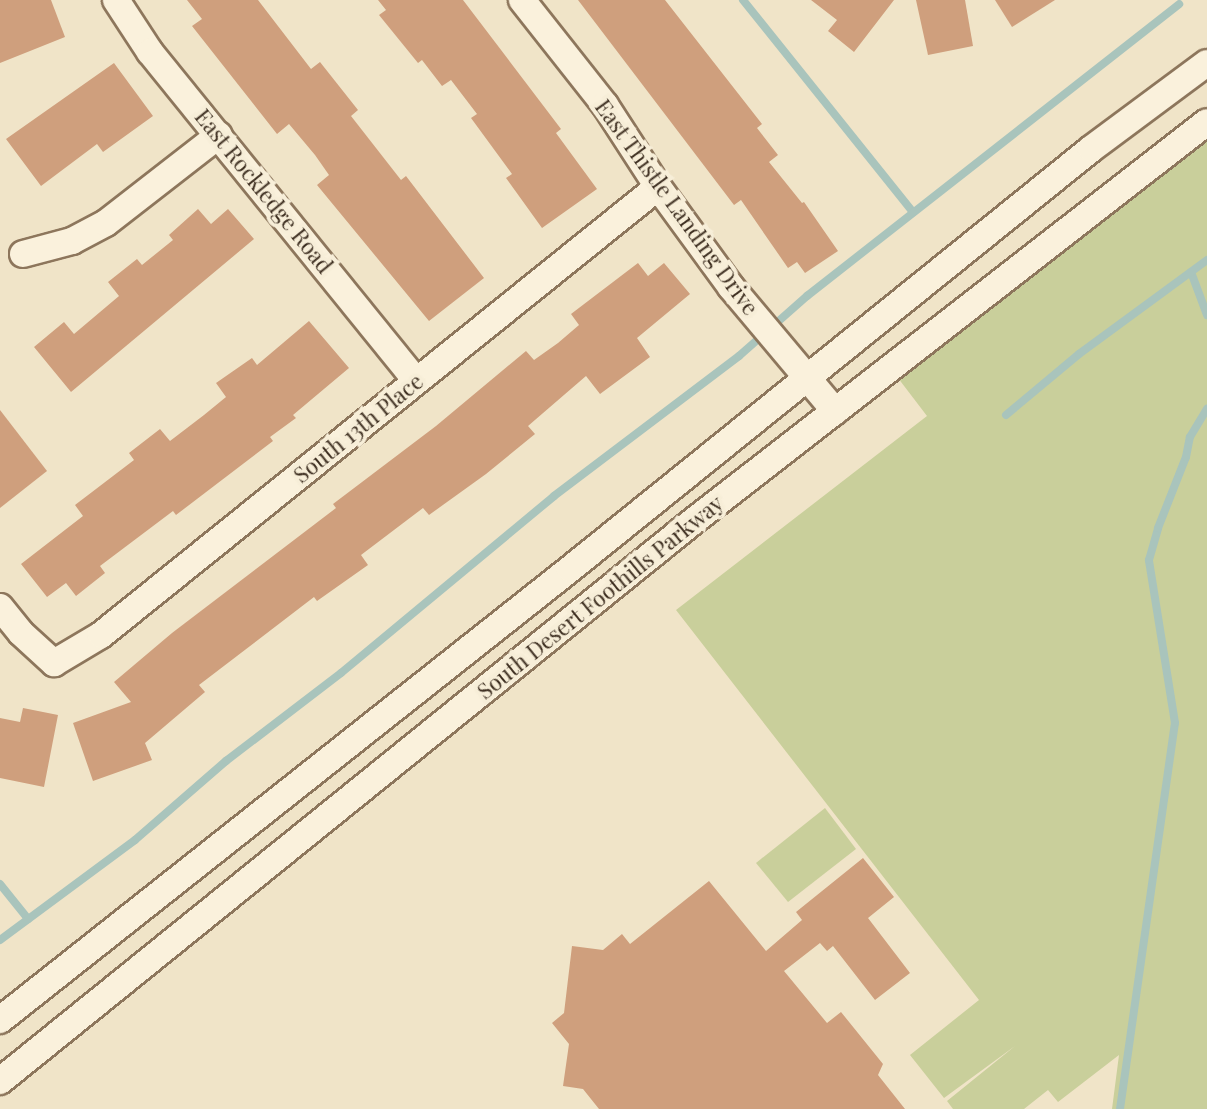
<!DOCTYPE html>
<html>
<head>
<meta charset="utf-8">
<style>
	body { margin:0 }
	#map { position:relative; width:1207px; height:1109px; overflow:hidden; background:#f0e4c8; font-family:"Playfair Display",serif }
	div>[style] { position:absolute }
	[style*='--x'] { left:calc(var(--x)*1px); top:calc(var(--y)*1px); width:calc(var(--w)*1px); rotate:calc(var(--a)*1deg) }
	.green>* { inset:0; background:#c9cf9b }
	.stream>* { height:8px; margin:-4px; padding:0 4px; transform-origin:4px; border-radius:4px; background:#a9c4bc }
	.building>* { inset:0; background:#cf9f7d }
	.roads { filter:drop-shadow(2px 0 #8d765c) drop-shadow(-2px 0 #8d765c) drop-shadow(0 2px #8d765c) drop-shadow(0 -2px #8d765c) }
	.minor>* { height:26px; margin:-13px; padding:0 13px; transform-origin:13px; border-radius:13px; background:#faf1dc }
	span { translate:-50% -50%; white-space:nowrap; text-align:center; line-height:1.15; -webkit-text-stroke:8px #f7eed8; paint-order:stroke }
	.street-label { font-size:22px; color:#3d2e20 }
</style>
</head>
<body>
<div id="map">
	<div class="green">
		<i style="clip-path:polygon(1207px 132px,1207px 1109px,1112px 1109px,1119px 1055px,1058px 1102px,1048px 1090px,1024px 1109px,953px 1109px,947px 1101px,1015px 1046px,944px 1098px,910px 1055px,979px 1000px,676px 610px,927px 416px,898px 378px)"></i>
		<i style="clip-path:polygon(825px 808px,856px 849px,788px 902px,756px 863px)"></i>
	</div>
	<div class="stream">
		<i style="--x:743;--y:0;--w:272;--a:51.3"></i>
		<i style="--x:1191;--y:272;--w:46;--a:69.6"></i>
		<i style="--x:1006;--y:415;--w:95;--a:-39.9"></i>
		<i style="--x:1079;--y:354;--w:159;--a:-36.3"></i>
		<i style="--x:0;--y:884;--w:45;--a:51.3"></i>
		<i style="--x:0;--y:940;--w:168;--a:-36.5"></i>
		<i style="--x:135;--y:840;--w:121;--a:-41"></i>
		<i style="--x:226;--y:761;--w:145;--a:-37.4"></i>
		<i style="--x:341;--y:673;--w:277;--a:-39.7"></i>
		<i style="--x:554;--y:496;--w:232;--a:-37.1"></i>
		<i style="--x:739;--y:356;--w:91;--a:-41.4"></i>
		<i style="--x:807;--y:296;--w:473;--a:-38.1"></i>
		<i style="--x:1120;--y:1109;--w:390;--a:-81.9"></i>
		<i style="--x:1175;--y:723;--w:165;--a:-99.1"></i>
		<i style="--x:1149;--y:560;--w:33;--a:-74"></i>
		<i style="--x:1158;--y:528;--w:76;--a:-68.5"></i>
		<i style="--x:1186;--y:457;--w:20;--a:-79"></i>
		<i style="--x:1190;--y:437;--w:33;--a:-59"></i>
	</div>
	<div class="building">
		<i style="clip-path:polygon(0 0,51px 0,65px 37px,0 63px)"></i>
		<i style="clip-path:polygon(187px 0,258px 0,311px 69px,320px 62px,358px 110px,351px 116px,401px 180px,406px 176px,484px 278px,429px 321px,317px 185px,329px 175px,315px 155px,289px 124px,277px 134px,192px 26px,202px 19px)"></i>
		<i style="clip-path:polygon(378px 0,463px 0,561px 129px,556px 133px,597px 189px,542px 228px,506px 178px,512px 174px,471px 118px,477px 114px,451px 80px,442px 86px,422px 60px,418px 63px,379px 15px,386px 10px)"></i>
		<i style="clip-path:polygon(578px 0,665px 0,762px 124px,757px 128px,778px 155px,769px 162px,802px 203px,804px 202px,838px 251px,805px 273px,797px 262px,788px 268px,741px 200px,734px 205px)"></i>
		<i style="clip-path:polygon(811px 0,894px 0,854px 52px,828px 31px,837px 20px)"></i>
		<i style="clip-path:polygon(916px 0,965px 0,973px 46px,928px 55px)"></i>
		<i style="clip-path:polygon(995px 0,1055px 0,1012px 27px)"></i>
		<i style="clip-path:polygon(114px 63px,153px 116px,103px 152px,97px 144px,41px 186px,6px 139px)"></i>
		<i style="clip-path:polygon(198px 209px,211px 224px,228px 209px,254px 239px,71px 392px,34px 347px,64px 322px,74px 334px,119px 296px,108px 282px,137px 259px,142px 265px,173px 240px,169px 235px)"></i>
		<i style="clip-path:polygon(638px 263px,648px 276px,664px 263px,690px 294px,637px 338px,650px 357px,600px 394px,586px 376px,528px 426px,535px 434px,486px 474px,429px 515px,423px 508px,361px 555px,368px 565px,317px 601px,314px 597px,199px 685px,205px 692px,145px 743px,152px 760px,93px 781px,73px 723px,131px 702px,114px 682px,172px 633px,336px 508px,333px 504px,436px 426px,526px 351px,534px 360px,558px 343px,579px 325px,571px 314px)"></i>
		<i style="clip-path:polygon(309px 321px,349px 368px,293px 415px,296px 418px,270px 437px,273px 441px,176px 515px,173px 511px,100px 566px,105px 573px,76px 596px,66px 583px,47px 597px,21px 564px,83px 516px,75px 505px,134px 460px,129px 453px,160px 429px,170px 441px,204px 415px,226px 397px,216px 383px,252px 358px,257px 365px)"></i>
		<i style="clip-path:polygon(0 410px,47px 471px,0 508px)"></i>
		<i style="clip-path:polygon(23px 708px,58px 715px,44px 787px,0 778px,0 718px,20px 722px)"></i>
		<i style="clip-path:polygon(863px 858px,894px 897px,868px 918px,910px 973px,875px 1000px,833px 946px,827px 951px,820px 943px,784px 971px,827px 1023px,841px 1012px,883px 1064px,878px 1075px,905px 1109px,599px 1109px,583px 1089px,563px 1086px,569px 1044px,552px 1023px,564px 1013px,572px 946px,603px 950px,622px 934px,630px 944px,709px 881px,766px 951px,802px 920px,796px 912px)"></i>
	</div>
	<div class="roads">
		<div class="minor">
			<i style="--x:116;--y:0;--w:62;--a:56.8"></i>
			<i style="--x:150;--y:52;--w:423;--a:51"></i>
			<i style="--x:522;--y:0;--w:134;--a:51.7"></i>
			<i style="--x:605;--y:105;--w:98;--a:57.1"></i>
			<i style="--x:658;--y:187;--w:124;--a:53.9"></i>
			<i style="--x:731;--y:287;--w:162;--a:50"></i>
			<i style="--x:23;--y:254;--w:51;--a:-14.9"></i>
			<i style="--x:72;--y:241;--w:38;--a:-28"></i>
			<i style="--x:106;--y:223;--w:143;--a:-37.9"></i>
			<i style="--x:0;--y:607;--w:33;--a:51"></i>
			<i style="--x:21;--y:633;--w:45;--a:42.3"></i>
			<i style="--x:54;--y:663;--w:55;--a:-30.8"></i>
			<i style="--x:101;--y:635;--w:715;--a:-38.81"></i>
			<i style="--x:0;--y:1020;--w:727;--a:-38.35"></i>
			<i style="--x:570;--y:569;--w:669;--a:-38.87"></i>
			<i style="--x:1091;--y:149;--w:144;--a:-36.6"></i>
			<i style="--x:0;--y:1081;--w:888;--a:-38.92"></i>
			<i style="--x:691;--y:523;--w:653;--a:-37.85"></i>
		</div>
	</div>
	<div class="street-label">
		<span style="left:264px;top:191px;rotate:51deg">East Rockledge Road</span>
		<span style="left:677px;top:207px;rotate:54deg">East Thistle Landing Drive</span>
		<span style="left:358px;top:428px;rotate:-39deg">South 13th Place</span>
		<span style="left:600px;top:597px;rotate:-39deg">South Desert Foothills Parkway</span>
	</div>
</div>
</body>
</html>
